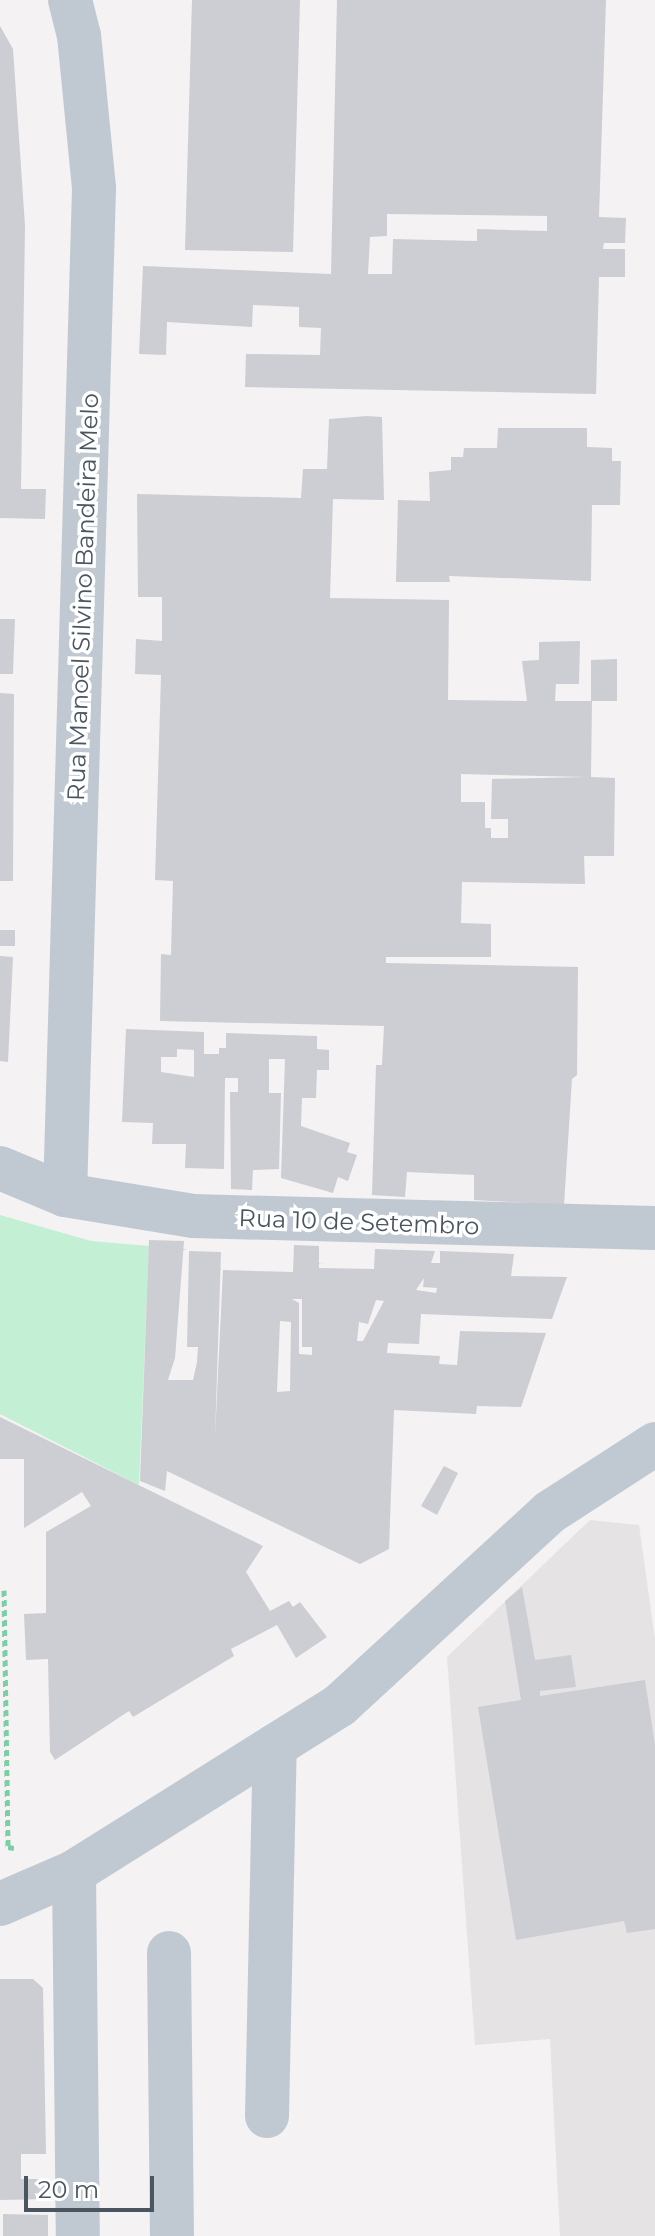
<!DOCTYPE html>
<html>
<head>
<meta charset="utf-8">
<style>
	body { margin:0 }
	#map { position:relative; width:655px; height:2236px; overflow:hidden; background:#f4f2f2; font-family:Montserrat,sans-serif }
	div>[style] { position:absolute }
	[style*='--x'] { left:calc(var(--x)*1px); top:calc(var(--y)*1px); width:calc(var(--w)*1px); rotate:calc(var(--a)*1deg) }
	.education>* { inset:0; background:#e5e3e4 }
	.green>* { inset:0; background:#c3f0d4 }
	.building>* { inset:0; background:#ccced4 }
	.path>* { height:5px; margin-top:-2.5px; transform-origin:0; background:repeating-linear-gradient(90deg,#7bcea5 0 6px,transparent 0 10px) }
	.minor>* { height:44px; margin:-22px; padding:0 22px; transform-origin:22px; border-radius:22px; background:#c0c9d1 }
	span { translate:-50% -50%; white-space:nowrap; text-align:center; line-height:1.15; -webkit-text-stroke:7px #fff; paint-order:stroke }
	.street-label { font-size:24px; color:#4a5560 }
	.scale { position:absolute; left:24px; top:2176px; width:130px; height:36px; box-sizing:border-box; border:4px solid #4a5560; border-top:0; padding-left:10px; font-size:24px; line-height:28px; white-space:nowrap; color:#4a5560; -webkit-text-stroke:6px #fff; paint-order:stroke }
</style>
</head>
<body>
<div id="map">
	<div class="education">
		<i style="clip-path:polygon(590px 1520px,639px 1525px,655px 1639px,655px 2236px,560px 2236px,550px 2039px,475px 2045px,447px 1657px)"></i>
	</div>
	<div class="green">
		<i style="clip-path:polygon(0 1215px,91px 1241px,149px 1246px,139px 1485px,0 1414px)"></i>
	</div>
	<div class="building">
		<i style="clip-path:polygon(192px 0,300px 0,293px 252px,185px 250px)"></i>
		<i style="clip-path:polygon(evenodd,337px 0,606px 0,599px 217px,626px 218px,625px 243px,604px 243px,603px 249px,625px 249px,625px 277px,599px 277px,596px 394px,245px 387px,246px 354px,320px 355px,321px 328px,299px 327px,299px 307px,253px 305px,252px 327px,167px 322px,166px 355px,139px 354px,143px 266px,331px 274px,337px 0,387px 214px,547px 216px,547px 231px,477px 229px,477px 241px,393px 239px,392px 274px,368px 274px,370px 237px,387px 236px,387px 214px)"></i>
		<i style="clip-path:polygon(0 26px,13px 49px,25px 226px,21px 489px,46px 489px,45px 519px,0 518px)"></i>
		<i style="clip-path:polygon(evenodd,367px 416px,382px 417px,384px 500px,333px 499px,330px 598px,449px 600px,448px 700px,527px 701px,522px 661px,539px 660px,539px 642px,580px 641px,579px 684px,556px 684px,555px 701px,591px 701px,591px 660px,617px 659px,617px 701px,592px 701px,591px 777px,615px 778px,614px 856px,584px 856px,585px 884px,462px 882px,461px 923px,491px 924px,491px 957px,386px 957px,386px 963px,578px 967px,577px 1075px,572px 1079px,564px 1205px,474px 1200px,474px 1175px,407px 1172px,405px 1197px,372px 1195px,376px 1065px,382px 1065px,384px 1026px,160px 1021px,161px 954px,171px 955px,173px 881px,155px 880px,161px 675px,135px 674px,136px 639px,162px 641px,162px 597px,138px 597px,137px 494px,301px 498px,303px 469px,327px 469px,329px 419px,367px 416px,461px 774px,586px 777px,492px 779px,491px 819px,508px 819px,508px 838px,491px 838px,491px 828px,485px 828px,485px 802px,461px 802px,461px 774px)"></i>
		<i style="clip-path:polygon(498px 428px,587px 428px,587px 447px,612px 448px,612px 461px,621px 461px,620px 505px,592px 505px,591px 581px,449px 576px,450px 582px,396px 582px,398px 500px,430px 501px,429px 472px,451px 470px,451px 457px,463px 457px,464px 448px,497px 448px)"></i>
		<i style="clip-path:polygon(0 619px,15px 619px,13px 674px,0 674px)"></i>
		<i style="clip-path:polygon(0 693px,14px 694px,13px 881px,0 881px)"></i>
		<i style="clip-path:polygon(0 930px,15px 930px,15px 946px,0 946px)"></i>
		<i style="clip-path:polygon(0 956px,13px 957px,8px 1062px,0 1061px)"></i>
		<i style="clip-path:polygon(evenodd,126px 1029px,204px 1032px,204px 1054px,219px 1054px,219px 1048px,226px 1048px,226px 1033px,317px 1036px,317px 1049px,329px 1050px,329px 1070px,317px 1070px,316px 1098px,302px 1098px,301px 1126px,350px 1143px,347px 1152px,357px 1155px,348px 1181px,338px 1177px,333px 1193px,281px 1178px,285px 1059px,269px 1059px,269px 1093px,281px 1093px,279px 1169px,253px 1170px,252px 1190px,231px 1189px,230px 1092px,238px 1092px,238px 1078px,225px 1078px,224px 1169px,185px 1168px,186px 1144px,152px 1144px,153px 1123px,122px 1122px,126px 1029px,177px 1049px,194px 1050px,194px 1077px,161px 1072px,161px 1057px,177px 1057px,177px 1049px)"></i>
		<i style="clip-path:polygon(evenodd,149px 1240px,184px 1241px,175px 1358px,168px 1380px,193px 1380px,197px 1362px,198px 1347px,187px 1347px,189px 1251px,221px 1252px,215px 1437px,223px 1270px,293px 1272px,294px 1245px,319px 1246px,319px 1268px,374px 1269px,375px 1249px,435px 1251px,431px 1263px,440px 1263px,440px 1251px,514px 1254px,511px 1276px,567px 1277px,552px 1319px,421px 1314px,419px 1344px,388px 1343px,387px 1353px,440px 1356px,439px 1364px,457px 1365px,460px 1331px,546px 1333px,521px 1407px,477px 1406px,476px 1414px,394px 1410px,389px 1549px,360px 1564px,167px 1471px,165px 1491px,140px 1481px,149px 1240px,424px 1278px,423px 1287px,437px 1288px,436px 1293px,416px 1290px,424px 1278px,149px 1240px,292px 1299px,302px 1299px,302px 1347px,312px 1347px,312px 1355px,299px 1354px,299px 1303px,292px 1299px,149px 1240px,376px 1300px,384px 1301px,363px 1341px,357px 1341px,359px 1322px,368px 1324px,376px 1300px,149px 1240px,280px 1321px,291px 1322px,290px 1391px,277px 1392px,280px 1321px)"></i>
		<i style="clip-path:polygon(0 1417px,263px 1546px,246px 1572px,270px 1611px,289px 1601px,293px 1607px,300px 1602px,327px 1637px,296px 1658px,277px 1625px,231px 1649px,234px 1656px,133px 1717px,129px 1711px,55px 1760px,50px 1752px,48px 1659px,26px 1660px,24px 1614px,46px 1613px,46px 1532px,91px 1506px,82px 1492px,24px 1528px,24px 1459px,0 1459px)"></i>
		<i style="clip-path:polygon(444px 1466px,458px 1473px,437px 1515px,421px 1506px)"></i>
		<i style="clip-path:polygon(522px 1587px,535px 1660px,571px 1655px,576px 1687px,540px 1691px,540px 1696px,645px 1680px,655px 1745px,655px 1929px,627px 1933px,624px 1921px,516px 1940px,478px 1707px,521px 1700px,505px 1601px)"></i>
		<i style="clip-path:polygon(0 1979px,33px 1979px,43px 1988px,46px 2154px,21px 2154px,21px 2179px,47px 2179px,48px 2199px,0 2200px)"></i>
		<i style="clip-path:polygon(3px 2214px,48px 2215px,48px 2236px,3px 2236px)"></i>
	</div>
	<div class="path">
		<i style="--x:4;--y:1590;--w:257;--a:89.1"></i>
		<i style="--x:8;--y:1847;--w:6;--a:9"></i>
	</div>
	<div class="minor">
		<i style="--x:0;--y:1168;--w:70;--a:22.6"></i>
		<i style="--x:65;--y:1195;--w:130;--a:9.3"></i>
		<i style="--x:193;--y:1216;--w:462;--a:1.5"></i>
		<i style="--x:65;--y:1195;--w:1007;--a:-88.35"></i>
		<i style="--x:94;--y:188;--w:153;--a:-95.6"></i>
		<i style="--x:79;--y:36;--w:37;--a:-104"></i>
		<i style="--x:74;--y:1872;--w:364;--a:89.4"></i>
		<i style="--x:0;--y:1904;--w:81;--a:-23.4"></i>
		<i style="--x:74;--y:1872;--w:314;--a:-32.1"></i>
		<i style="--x:340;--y:1705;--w:285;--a:-42.6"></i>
		<i style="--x:550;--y:1512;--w:125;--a:-32.9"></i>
		<i style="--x:169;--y:1953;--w:283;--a:89.4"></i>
		<i style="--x:267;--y:2116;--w:370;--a:-88.8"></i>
	</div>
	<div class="street-label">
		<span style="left:83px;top:597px;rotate:-88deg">Rua Manoel Silvino Bandeira Melo</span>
		<span style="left:359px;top:1222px;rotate:2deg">Rua 10 de Setembro</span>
	</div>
	<div class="scale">20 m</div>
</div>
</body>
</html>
